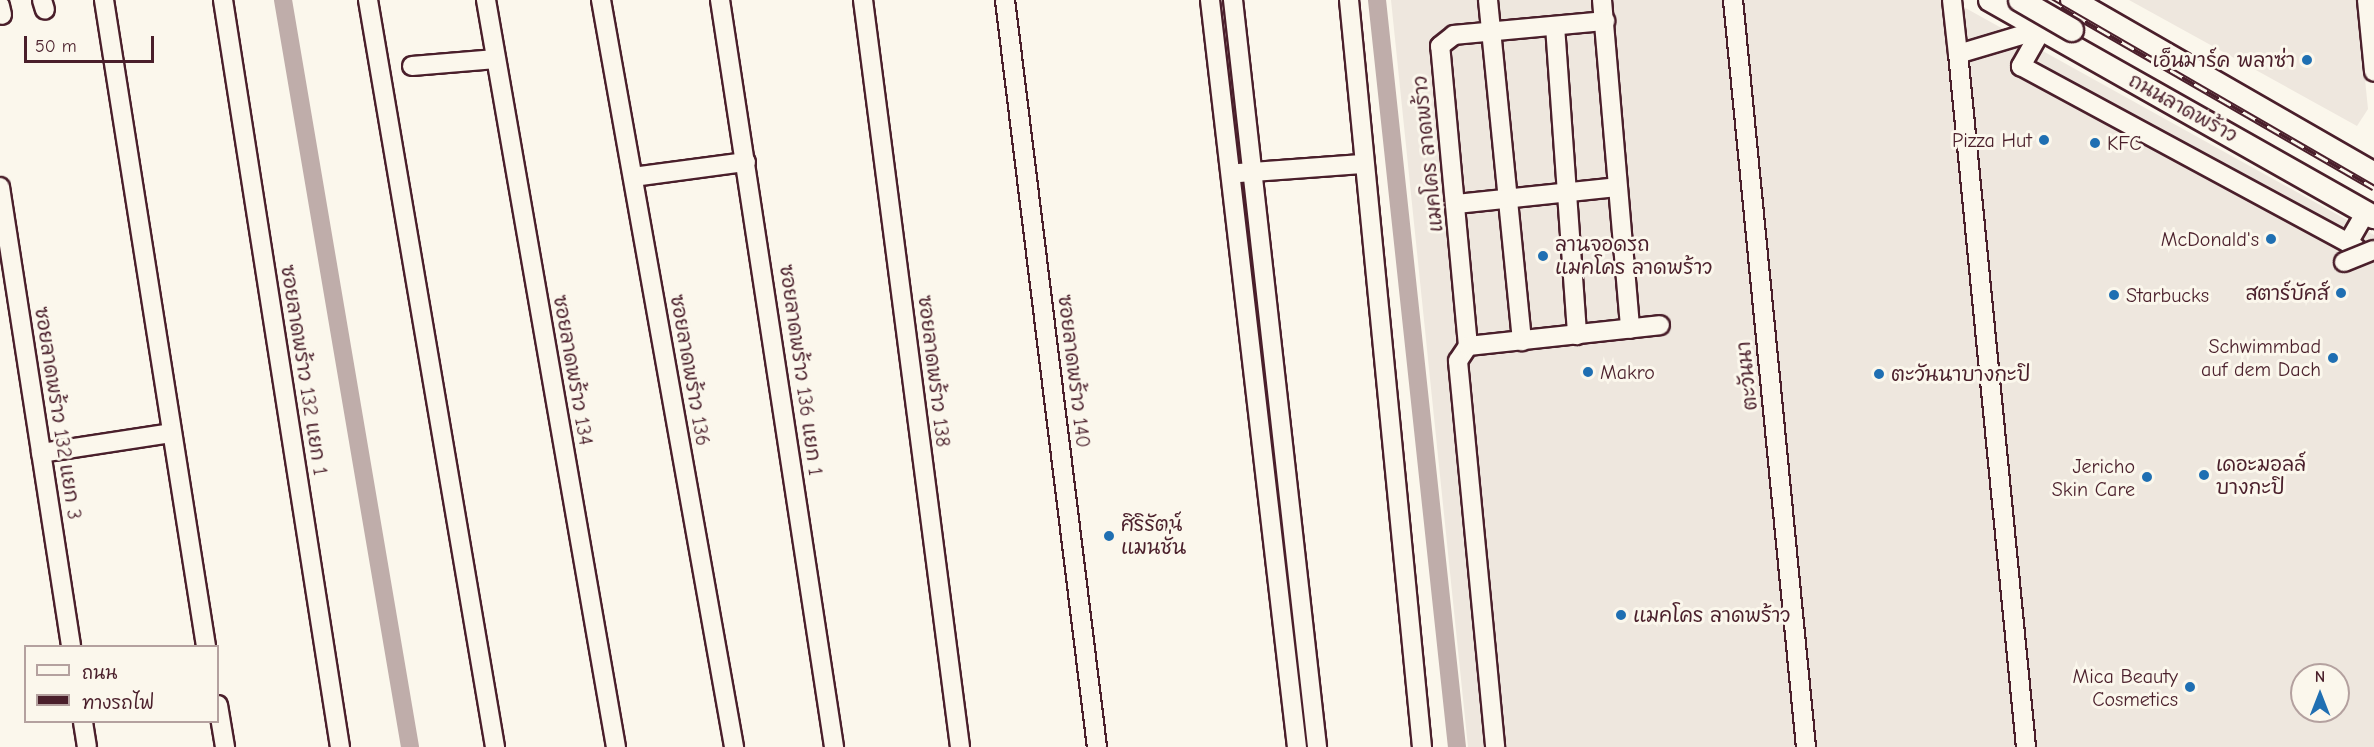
<!DOCTYPE html>
<html>
<head>
<meta charset="utf-8">
<style>
	body { margin:0 }
	#map { position:relative; width:2374px; height:747px; overflow:hidden; background:#fbf7ec; font-family:"Comic Neue","Playpen Sans Thai",sans-serif }
	div>[style] { position:absolute }
	[style*='--x'] { left:calc(var(--x)*1px); top:calc(var(--y)*1px); width:calc(var(--w)*1px); rotate:calc(var(--a)*1deg) }
	.built>* { inset:0; background:#eee7de }
	.canal>* { height:18px; margin:-9px; padding:0 9px; transform-origin:9px; border-radius:9px; background:#bfadaa }
	.roads { filter:drop-shadow(2px 0 #4a1f2b) drop-shadow(-2px 0 #4a1f2b) drop-shadow(0 2px #4a1f2b) drop-shadow(0 -2px #4a1f2b) }
	.minor>* { height:18px; margin:-9px; padding:0 9px; transform-origin:9px; border-radius:9px; background:#fbf7ec }
	.major>* { height:22px; margin:-11px; padding:0 11px; transform-origin:11px; border-radius:11px; background:#fbf7ec }
	.rail>* { height:7px; margin-top:-3.5px; transform-origin:0; background:repeating-linear-gradient(90deg,#fbf7ec 0 14px,#4a1f2b 0 28px); box-sizing:border-box; border-block:2px solid #4a1f2b }
	.bridges { filter:drop-shadow(2px 0 #4a1f2b) drop-shadow(-2px 0 #4a1f2b) drop-shadow(0 2px #4a1f2b) drop-shadow(0 -2px #4a1f2b) }
	.minor-bridge>* { height:18px; margin:-9px; padding:0 9px; transform-origin:9px; border-radius:9px; background:#fbf7ec }
	.major-bridge>* { height:22px; margin:-11px; padding:0 11px; transform-origin:11px; border-radius:11px; background:#fbf7ec }
	.dots>* { width:16px; height:16px; translate:-50% -50%; box-sizing:border-box; border:3px solid #fbf7ec; border-radius:50% }
	span { translate:-50% -50%; white-space:nowrap; text-align:center; line-height:1.15; -webkit-text-stroke:6px #fbf7ec; paint-order:stroke }
	.poi-label { font-size:20px; color:#4a1f2b }
	.right { translate:-100% -50%; text-align:right }
	.left { translate:0 -50%; text-align:left }
	.street-label { font-size:20px; color:#4a1f2b }
	.legend { position:absolute; left:24px; top:645px; width:195px; height:78px; box-sizing:border-box; background:#fbf7ec; border:2px solid #b4a19f; margin:0; padding:8px 10px; list-style:none; font-size:18px; color:#4a1f2b }
	.legend li { display:flex; align-items:center; gap:12px; height:30px }
	.legend b { width:30px; border:2px solid #b4a19f }
	.north { position:absolute; left:2290px; top:663px; width:60px; height:60px; box-sizing:border-box; background:#fbf7ec; border:2px solid #b4a19f; border-radius:50%; rotate:0deg; font-size:16px; font-weight:700; line-height:24px; text-align:center; color:#4a1f2b }
	.north::after { content:''; display:block; margin:auto; width:21px; height:27px; background:#1f6fb2; clip-path:polygon(50% 0,100% 100%,50% 72%,0 100%) }
	.scale { position:absolute; left:24px; top:36px; width:130px; height:27px; box-sizing:border-box; border:3px solid #4a1f2b; border-top:0; padding-left:8px; font-size:18px; line-height:21px; white-space:nowrap; color:#4a1f2b; -webkit-text-stroke:4px #fbf7ec; paint-order:stroke }
</style>
</head>
<body>
<div id="map">
	<div class="built">
		<i style="clip-path:polygon(evenodd,1391px 0,1951px 0,2374px 235px,2374px 747px,1468px 747px,1391px 0,2302px 675px,2338px 675px,2338px 711px,2302px 711px,2302px 675px)"></i>
		<i style="clip-path:polygon(2129px 0,2357px 0,2368px 109px,2357px 126px)"></i>
	</div>
	<div class="canal">
		<i style="--x:283;--y:0;--w:758;--a:80.35"></i>
		<i style="--x:1377;--y:0;--w:751;--a:83.89"></i>
	</div>
	<div class="roads">
		<div class="minor">
			<i style="--x:42;--y:0;--w:10;--a:73"></i>
			<i style="--x:104;--y:0;--w:654;--a:81.03"></i>
			<i style="--x:223;--y:0;--w:756;--a:81.1"></i>
			<i style="--x:368;--y:0;--w:758;--a:80.35"></i>
			<i style="--x:486;--y:0;--w:758;--a:80.13"></i>
			<i style="--x:601;--y:0;--w:759;--a:79.9"></i>
			<i style="--x:720;--y:0;--w:756;--a:81.32"></i>
			<i style="--x:863;--y:0;--w:753;--a:82.6"></i>
			<i style="--x:1005;--y:0;--w:753;--a:82.98"></i>
			<i style="--x:1210;--y:0;--w:752;--a:83.36"></i>
			<i style="--x:1233;--y:0;--w:752;--a:83.58"></i>
			<i style="--x:1349;--y:0;--w:751;--a:84.42"></i>
			<i style="--x:1488;--y:0;--w:343;--a:84.3"></i>
			<i style="--x:1602;--y:0;--w:330;--a:85.1"></i>
			<i style="--x:1733;--y:0;--w:751;--a:84.42"></i>
			<i style="--x:1952;--y:0;--w:54;--a:83.7"></i>
			<i style="--x:2367;--y:0;--w:72;--a:84.4"></i>
			<i style="--x:0;--y:6;--w:9;--a:77"></i>
			<i style="--x:1555;--y:26;--w:310;--a:85.9"></i>
			<i style="--x:2042;--y:29;--w:43;--a:119.6"></i>
			<i style="--x:2021;--y:66;--w:372;--a:28.4"></i>
			<i style="--x:412;--y:66;--w:84;--a:-4.8"></i>
			<i style="--x:1239;--y:173;--w:123;--a:-4.2"></i>
			<i style="--x:633;--y:177;--w:114;--a:-7.6"></i>
			<i style="--x:0;--y:187;--w:464;--a:81.2"></i>
			<i style="--x:1456;--y:204;--w:162;--a:-6"></i>
			<i style="--x:2356;--y:248;--w:9;--a:-148"></i>
			<i style="--x:2348;--y:243;--w:36;--a:-60"></i>
			<i style="--x:1468;--y:346;--w:301;--a:-95.3"></i>
			<i style="--x:1440;--y:46;--w:18;--a:-38"></i>
			<i style="--x:1454;--y:35;--w:152;--a:-5.3"></i>
			<i style="--x:1468;--y:346;--w:18;--a:124"></i>
			<i style="--x:1458;--y:361;--w:388;--a:84.5"></i>
			<i style="--x:1468;--y:346;--w:193;--a:-6.2"></i>
			<i style="--x:41;--y:453;--w:132;--a:-8.7"></i>
			<i style="--x:218;--y:705;--w:43;--a:80.5"></i>
			<i style="--x:83;--y:722;--w:25;--a:81"></i>
			<i style="--x:2026;--y:747;--w:696;--a:-95.6"></i>
			<i style="--x:1958;--y:54;--w:88;--a:-16.6"></i>
		</div>
		<div class="major">
			<i style="--x:1990;--y:0;--w:441;--a:29.5"></i>
			<i style="--x:2072;--y:0;--w:349;--a:29.9"></i>
		</div>
	</div>
	<div class="rail">
		<i style="--x:2049;--y:0;--w:375;--a:30"></i>
	</div>
	<div class="bridges">
		<div class="minor-bridge">
			<i style="--x:2344;--y:262;--w:32;--a:-22"></i>
		</div>
		<div class="major-bridge">
			<i style="--x:2020;--y:0;--w:60;--a:30"></i>
		</div>
	</div>
	<div class="dots">
		<i style="left:2307px;top:60px;background:#1f6fb2"></i>
		<i style="left:2044px;top:140px;background:#1f6fb2"></i>
		<i style="left:2095px;top:143px;background:#1f6fb2"></i>
		<i style="left:2271px;top:239px;background:#1f6fb2"></i>
		<i style="left:1543px;top:256px;background:#1f6fb2"></i>
		<i style="left:2341px;top:293px;background:#1f6fb2"></i>
		<i style="left:2114px;top:295px;background:#1f6fb2"></i>
		<i style="left:2333px;top:358px;background:#1f6fb2"></i>
		<i style="left:1588px;top:372px;background:#1f6fb2"></i>
		<i style="left:1879px;top:374px;background:#1f6fb2"></i>
		<i style="left:2204px;top:475px;background:#1f6fb2"></i>
		<i style="left:2147px;top:477px;background:#1f6fb2"></i>
		<i style="left:1109px;top:536px;background:#1f6fb2"></i>
		<i style="left:1621px;top:615px;background:#1f6fb2"></i>
		<i style="left:2190px;top:687px;background:#1f6fb2"></i>
	</div>
	<div class="poi-label">
		<span class="right" style="left:2295px;top:60px">เอ็นมาร์ค พลาซ่า</span>
		<span class="right" style="left:2032px;top:140px">Pizza Hut</span>
		<span class="left" style="left:2107px;top:143px">KFC</span>
		<span class="right" style="left:2259px;top:239px">McDonald's</span>
		<span class="left" style="left:1555px;top:256px">ลานจอดรถ<br>แมคโคร ลาดพร้าว</span>
		<span class="right" style="left:2329px;top:293px">สตาร์บัคส์</span>
		<span class="left" style="left:2126px;top:295px">Starbucks</span>
		<span class="right" style="left:2321px;top:358px">Schwimmbad<br>auf dem Dach</span>
		<span class="left" style="left:1600px;top:372px">Makro</span>
		<span class="left" style="left:1891px;top:374px">ตะวันนาบางกะปิ</span>
		<span class="left" style="left:2216px;top:476px">เดอะมอลล์<br>บางกะปิ</span>
		<span class="right" style="left:2135px;top:478px">Jericho<br>Skin Care</span>
		<span class="left" style="left:1121px;top:536px">ศิริรัตน์<br>แมนชั่น</span>
		<span class="left" style="left:1633px;top:615px">แมคโคร ลาดพร้าว</span>
		<span class="right" style="left:2178px;top:688px">Mica Beauty<br>Cosmetics</span>
	</div>
	<div class="street-label">
		<span style="left:2183px;top:108px;rotate:29deg">ถนนลาดพร้าว</span>
		<span style="left:1428px;top:154px;rotate:-96deg">แมคโคร ลาดพร้าว</span>
		<span style="left:304px;top:370px;rotate:81deg">ซอยลาดพร้าว 132 แยก 1</span>
		<span style="left:573px;top:370px;rotate:80deg">ซอยลาดพร้าว 134</span>
		<span style="left:690px;top:370px;rotate:80deg">ซอยลาดพร้าว 136</span>
		<span style="left:801px;top:370px;rotate:82deg">ซอยลาดพร้าว 136 แยก 1</span>
		<span style="left:934px;top:371px;rotate:83deg">ซอยลาดพร้าว 138</span>
		<span style="left:1074px;top:371px;rotate:83deg">ซอยลาดพร้าว 140</span>
		<span style="left:1747px;top:376px;rotate:-96deg">ตะวันนา</span>
		<span style="left:58px;top:413px;rotate:81deg">ซอยลาดพร้าว 132 แยก 3</span>
	</div>
	<ul class="legend">
	<li><b style="height:8px;background:#fbf7ec"></b>ถนน</li>
	<li><b style="height:8px;background:#4a1f2b"></b>ทางรถไฟ</li>
	</ul>
	<div class="north">N</div>
	<div class="scale">50 m</div>
</div>
</body>
</html>
